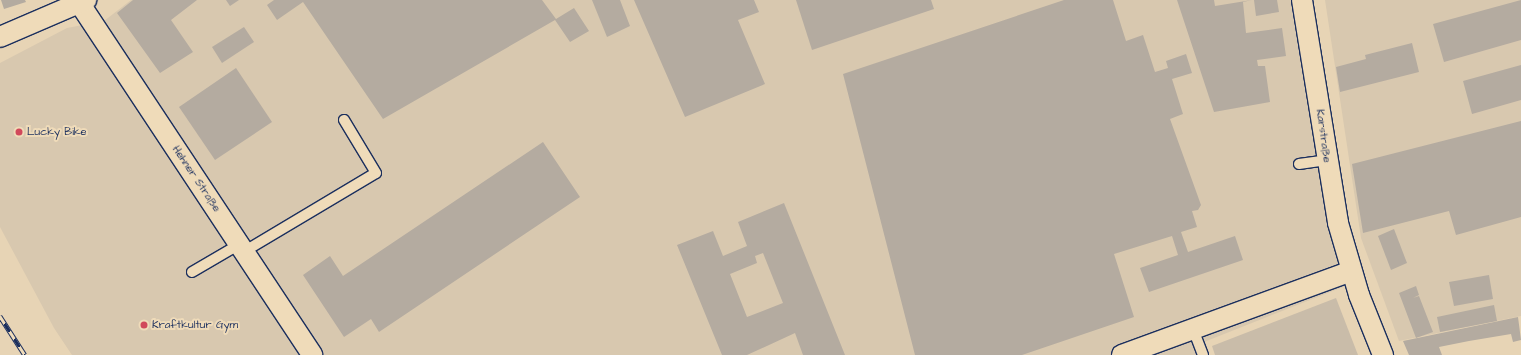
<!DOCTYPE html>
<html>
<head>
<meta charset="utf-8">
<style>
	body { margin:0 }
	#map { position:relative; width:1521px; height:355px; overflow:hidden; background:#e7d4b5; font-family:"Architects Daughter",sans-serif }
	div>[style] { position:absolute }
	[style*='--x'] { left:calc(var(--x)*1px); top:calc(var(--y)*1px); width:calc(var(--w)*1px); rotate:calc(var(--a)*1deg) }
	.built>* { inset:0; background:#d8c8af }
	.green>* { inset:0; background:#c9bca9 }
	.building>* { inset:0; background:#b4aba0 }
	.roads { filter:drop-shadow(1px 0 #1b2f5e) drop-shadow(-1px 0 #1b2f5e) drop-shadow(0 1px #1b2f5e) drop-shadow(0 -1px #1b2f5e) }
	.lane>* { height:10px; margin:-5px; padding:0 5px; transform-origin:5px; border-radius:5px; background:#efdbb9 }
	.street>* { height:20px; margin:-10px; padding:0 10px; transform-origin:10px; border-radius:10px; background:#efdbb9 }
	.rail>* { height:4.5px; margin-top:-2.25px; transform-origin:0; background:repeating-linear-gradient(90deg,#efdbb9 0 9px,#1b2f5e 0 18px); box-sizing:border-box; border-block:1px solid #1b2f5e }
	.dots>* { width:11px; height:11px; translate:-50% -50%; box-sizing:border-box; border:2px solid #efdbb9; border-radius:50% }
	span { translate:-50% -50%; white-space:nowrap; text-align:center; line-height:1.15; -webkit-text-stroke:4px #efdbb9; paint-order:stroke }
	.poi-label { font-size:11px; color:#1b2f5e }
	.left { translate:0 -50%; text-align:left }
	.street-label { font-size:11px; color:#1b2f5e }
</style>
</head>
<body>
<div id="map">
	<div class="built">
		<i style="clip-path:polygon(131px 0,1303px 0,1353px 283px,1204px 342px,1208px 355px,72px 355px,54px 328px,0 227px,0 63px,67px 28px,104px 21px)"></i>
		<i style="clip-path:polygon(1325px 0,1521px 0,1521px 316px,1399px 341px,1361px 238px)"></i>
	</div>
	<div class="green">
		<i style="clip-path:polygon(1336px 298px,1358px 355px,1215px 355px,1212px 346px)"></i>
	</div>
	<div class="building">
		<i style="clip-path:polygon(1px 0,25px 0,26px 2px,4px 9px)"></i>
		<i style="clip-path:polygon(133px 0,197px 0,171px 20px,193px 52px,160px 73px,117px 13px)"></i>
		<i style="clip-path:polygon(226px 0,239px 0,230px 6px)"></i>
		<i style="clip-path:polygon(274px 0,542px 0,556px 19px,574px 8px,589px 31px,570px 42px,555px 20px,383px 119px,303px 2px,277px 20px,267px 5px)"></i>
		<i style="clip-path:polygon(592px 0,620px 0,630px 26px,607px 37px)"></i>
		<i style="clip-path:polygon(634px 0,754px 0,759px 12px,738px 20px,765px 84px,685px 117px)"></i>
		<i style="clip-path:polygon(796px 0,931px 0,934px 9px,812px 50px)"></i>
		<i style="clip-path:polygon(1064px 0,1113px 0,1126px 41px,1143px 35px,1155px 72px,1168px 68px,1166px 61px,1186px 54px,1192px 73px,1172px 79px,1183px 114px,1170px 119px,1201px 205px,1198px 210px,1192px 211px,1197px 227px,1181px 232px,1188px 252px,1235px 236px,1243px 260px,1149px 292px,1140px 268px,1178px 255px,1172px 236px,1114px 254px,1134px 317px,1022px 355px,915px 355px,843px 74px)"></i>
		<i style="clip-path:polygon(1177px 0,1214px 0,1215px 6px,1252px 0,1243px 2px,1246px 33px,1282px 28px,1286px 56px,1257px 60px,1258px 66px,1265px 66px,1270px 102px,1214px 112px)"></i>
		<i style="clip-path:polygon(1254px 0,1277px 0,1279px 12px,1256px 16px)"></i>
		<i style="clip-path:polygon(1521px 0,1521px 40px,1444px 62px,1433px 24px)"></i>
		<i style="clip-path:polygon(244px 27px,254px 42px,222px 63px,212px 47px)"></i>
		<i style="clip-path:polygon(1412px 43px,1419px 72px,1340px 92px,1336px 67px,1366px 59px,1365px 55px)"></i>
		<i style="clip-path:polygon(1521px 65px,1521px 100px,1472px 114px,1463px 81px)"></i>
		<i style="clip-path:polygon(236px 68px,272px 122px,215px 160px,179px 107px)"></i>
		<i style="clip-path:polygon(1521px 121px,1521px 217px,1456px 235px,1449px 211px,1363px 233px,1352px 164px)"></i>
		<i style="clip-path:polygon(543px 142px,580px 197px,379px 332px,371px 319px,344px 337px,303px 275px,330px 256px,343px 276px)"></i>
		<i style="clip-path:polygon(evenodd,784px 203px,845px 355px,803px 355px,795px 333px,747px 355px,722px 355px,677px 245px,713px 231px,723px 256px,747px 246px,738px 222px,784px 203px,763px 253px,783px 303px,747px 317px,730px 274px,757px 263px,755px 256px,763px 253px)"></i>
		<i style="clip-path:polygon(1394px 229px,1407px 263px,1391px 270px,1378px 236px)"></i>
		<i style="clip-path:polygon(1489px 275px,1493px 299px,1454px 306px,1449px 282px)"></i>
		<i style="clip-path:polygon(1416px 286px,1419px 295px,1413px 298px,1419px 296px,1433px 332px,1416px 338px,1399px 293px)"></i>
		<i style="clip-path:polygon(1494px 305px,1497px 321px,1440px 332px,1437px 317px)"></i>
		<i style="clip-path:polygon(1518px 317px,1521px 340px,1513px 342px,1511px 334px,1469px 341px,1439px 347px,1442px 355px,1409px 355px,1403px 341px)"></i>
	</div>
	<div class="roads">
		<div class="lane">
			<i style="--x:1299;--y:164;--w:28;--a:-8"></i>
			<i style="--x:245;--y:251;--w:152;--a:-30.8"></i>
			<i style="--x:376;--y:173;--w:62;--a:-121.1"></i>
			<i style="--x:192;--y:272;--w:56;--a:-30.3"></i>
			<i style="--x:1193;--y:329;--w:28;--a:69"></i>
		</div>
		<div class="street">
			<i style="--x:1302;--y:0;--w:226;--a:80.8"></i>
			<i style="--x:1338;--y:223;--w:75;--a:73.7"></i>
			<i style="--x:1359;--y:295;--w:65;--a:68.2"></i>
			<i style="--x:80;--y:4;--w:421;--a:56.5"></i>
			<i style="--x:0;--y:37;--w:94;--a:-23.3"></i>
			<i style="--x:1122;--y:355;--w:244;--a:-20.1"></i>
		</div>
	</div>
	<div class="rail">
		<i style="--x:0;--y:316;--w:46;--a:57.3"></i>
	</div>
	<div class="dots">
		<i style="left:19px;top:132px;background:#d1495b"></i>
		<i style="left:144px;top:325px;background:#d1495b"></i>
	</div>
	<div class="poi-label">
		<span class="left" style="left:27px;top:132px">Lucky Bike</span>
		<span class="left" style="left:152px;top:325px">Kraftkultur Gym</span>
	</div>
	<div class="street-label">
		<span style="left:1323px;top:136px;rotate:82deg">Karstraße</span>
		<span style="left:196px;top:179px;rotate:56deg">Hehner Straße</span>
	</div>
</div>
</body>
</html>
